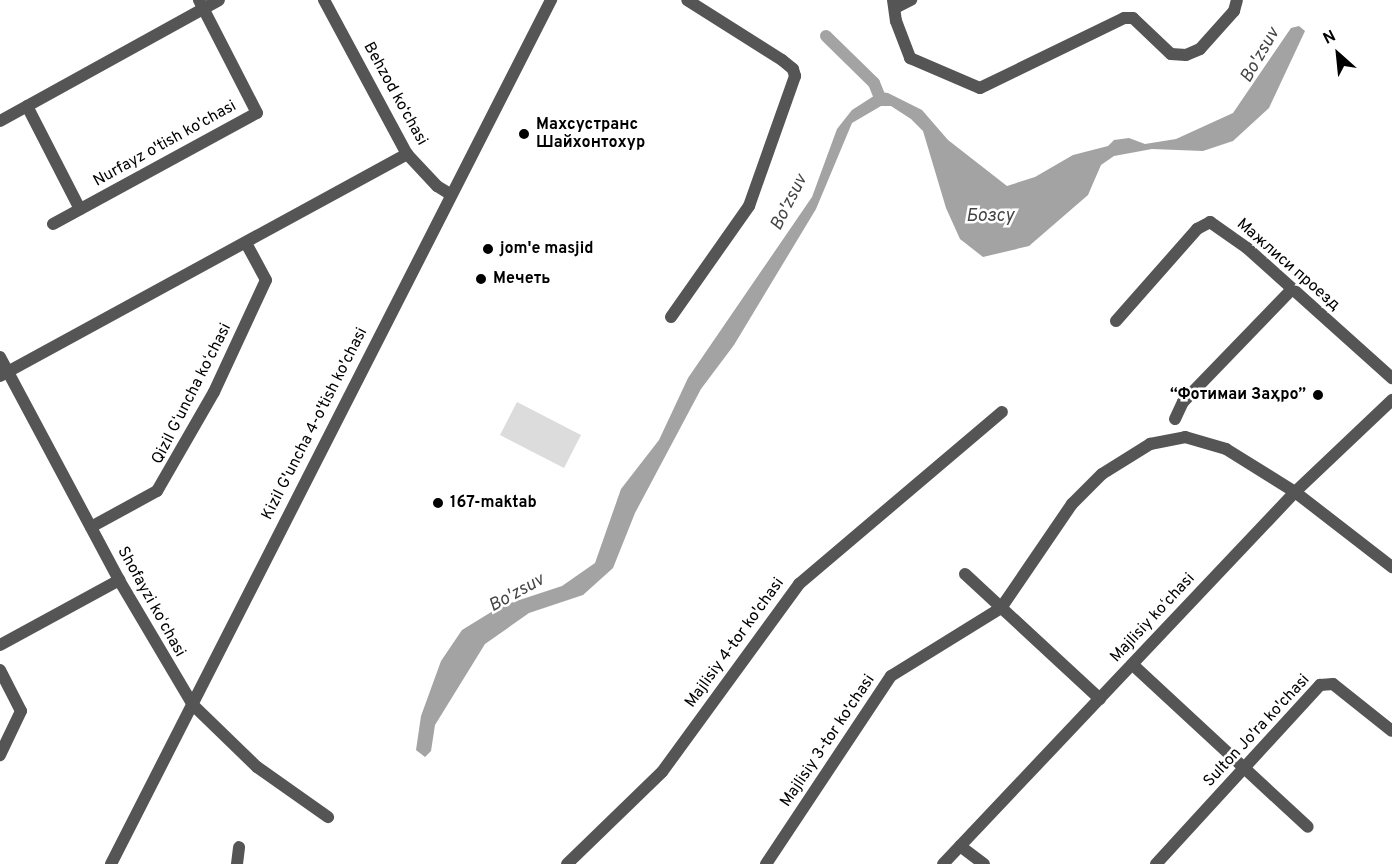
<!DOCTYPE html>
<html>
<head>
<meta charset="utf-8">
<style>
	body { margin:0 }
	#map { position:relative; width:1392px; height:864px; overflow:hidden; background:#fff; font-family:Overpass,sans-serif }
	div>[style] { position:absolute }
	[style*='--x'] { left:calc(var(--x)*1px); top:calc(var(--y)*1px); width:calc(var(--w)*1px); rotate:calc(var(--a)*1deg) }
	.green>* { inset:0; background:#dcdcdc }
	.water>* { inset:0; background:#a3a3a3 }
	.canal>* { height:12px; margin:-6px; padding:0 6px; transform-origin:6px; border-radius:6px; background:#a3a3a3 }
	.minor>* { height:12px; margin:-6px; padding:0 6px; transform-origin:6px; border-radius:6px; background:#555 }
	.tertiary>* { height:12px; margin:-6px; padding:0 6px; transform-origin:6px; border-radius:6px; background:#555 }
	.dots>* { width:16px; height:16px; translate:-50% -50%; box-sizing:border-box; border:3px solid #fff; border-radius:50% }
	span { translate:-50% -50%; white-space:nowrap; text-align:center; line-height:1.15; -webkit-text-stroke:5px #fff; paint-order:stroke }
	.street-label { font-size:16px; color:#000 }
	.poi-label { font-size:16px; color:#000; font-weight:700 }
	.left { translate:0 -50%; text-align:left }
	.right { translate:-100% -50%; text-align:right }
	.water-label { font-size:18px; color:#444; font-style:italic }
	.north { position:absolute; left:1308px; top:24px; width:60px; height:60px; -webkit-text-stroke:4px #fff; paint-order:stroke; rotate:333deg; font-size:16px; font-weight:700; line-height:24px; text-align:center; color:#000 }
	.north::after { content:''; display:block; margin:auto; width:21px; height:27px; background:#000; clip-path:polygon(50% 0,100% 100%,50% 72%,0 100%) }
</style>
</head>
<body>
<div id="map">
	<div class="green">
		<i style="clip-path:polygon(517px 402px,581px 435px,564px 468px,500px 435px)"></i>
	</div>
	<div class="water">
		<i style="clip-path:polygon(1299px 26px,1305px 31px,1269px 108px,1233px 141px,1203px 151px,1152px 149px,1114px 156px,1101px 165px,1088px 195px,1029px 246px,983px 257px,960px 239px,946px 208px,923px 131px,911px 119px,891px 106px,881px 106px,852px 123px,816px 209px,734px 345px,701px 389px,635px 513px,613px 568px,583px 595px,529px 613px,485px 644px,435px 725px,431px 751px,425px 757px,416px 750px,421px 716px,441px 661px,462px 630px,501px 606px,562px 586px,595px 563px,621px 489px,659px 440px,688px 378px,812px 197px,837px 129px,852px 110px,880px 92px,888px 93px,922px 110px,948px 140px,1007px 186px,1035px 177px,1073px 155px,1108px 146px,1114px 140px,1129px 138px,1145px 144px,1176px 139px,1233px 113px,1291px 28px)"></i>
	</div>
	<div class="canal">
		<i style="--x:826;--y:36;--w:67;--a:44.4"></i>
		<i style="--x:874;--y:83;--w:16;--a:68"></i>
	</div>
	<div class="minor">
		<i style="--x:324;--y:0;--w:175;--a:61.7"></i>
		<i style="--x:407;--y:154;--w:44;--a:46.8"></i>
		<i style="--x:437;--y:186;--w:15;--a:32"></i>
		<i style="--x:893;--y:0;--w:21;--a:82"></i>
		<i style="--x:896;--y:21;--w:40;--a:69"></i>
		<i style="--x:910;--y:58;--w:76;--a:23.2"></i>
		<i style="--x:980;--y:88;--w:160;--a:-25.9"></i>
		<i style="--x:1124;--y:18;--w:9;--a:0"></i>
		<i style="--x:1133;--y:18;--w:52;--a:43.5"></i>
		<i style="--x:1171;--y:54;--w:15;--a:4"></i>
		<i style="--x:1186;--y:55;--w:15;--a:-23"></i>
		<i style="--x:1200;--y:49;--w:51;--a:-48.2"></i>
		<i style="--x:1234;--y:11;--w:11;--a:-75"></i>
		<i style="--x:897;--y:7;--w:16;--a:-27"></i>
		<i style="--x:27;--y:106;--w:116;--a:62.8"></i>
		<i style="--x:0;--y:121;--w:250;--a:-28.9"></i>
		<i style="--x:53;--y:224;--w:232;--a:-28.6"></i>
		<i style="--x:257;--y:113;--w:127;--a:-117.2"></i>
		<i style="--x:671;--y:317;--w:136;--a:-54.9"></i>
		<i style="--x:749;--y:206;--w:138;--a:-70.5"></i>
		<i style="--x:795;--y:76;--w:7;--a:-106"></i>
		<i style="--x:793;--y:69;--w:14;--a:-141"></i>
		<i style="--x:782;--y:60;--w:112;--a:-147.7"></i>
		<i style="--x:1116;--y:321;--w:123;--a:-48.6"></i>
		<i style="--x:1197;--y:229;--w:15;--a:-28"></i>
		<i style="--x:1210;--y:222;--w:45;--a:35.1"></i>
		<i style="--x:1247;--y:248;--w:195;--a:41.9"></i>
		<i style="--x:0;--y:376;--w:464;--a:-28.6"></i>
		<i style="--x:1175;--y:419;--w:19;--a:-65"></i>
		<i style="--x:1183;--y:402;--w:157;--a:-46"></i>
		<i style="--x:91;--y:527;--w:75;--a:-28.6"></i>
		<i style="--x:157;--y:491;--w:114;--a:-60.1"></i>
		<i style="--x:214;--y:392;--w:123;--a:-65.1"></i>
		<i style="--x:266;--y:280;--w:42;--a:-118.4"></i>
		<i style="--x:965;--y:574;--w:184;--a:42.8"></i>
		<i style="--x:0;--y:645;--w:136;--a:-28.6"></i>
		<i style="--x:1133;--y:665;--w:238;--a:42.8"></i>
		<i style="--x:0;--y:670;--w:46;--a:62.9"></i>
		<i style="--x:21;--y:711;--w:49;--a:115.5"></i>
		<i style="--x:960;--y:846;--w:30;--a:37"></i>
		<i style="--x:237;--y:864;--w:17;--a:-83"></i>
		<i style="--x:567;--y:864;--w:132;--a:-44.1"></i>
		<i style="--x:662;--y:772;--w:233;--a:-53.9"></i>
		<i style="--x:799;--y:584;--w:266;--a:-40.3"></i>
		<i style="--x:766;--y:864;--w:226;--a:-56.4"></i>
		<i style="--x:891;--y:676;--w:129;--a:-31.7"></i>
		<i style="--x:1001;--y:608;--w:126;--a:-55.7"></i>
		<i style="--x:1072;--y:504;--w:42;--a:-45"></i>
		<i style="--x:1102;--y:474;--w:57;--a:-32"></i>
		<i style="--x:1150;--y:444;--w:36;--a:-11"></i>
		<i style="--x:1185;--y:437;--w:43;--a:16.3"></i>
		<i style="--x:1226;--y:449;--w:81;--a:31.9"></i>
		<i style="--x:1295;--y:492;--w:123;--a:37.7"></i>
		<i style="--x:943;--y:864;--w:512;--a:-46.58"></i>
		<i style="--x:1295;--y:492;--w:134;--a:-43.5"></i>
		<i style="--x:1156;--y:864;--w:243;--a:-47.5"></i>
		<i style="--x:1320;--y:685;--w:13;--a:-4"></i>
		<i style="--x:1333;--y:684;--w:75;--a:38.5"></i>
	</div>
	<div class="tertiary">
		<i style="--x:0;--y:357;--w:253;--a:61.9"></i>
		<i style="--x:119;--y:580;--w:145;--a:59.4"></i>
		<i style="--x:193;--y:705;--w:89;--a:44.1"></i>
		<i style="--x:257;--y:767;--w:87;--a:35.2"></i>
		<i style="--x:111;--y:864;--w:970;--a:-63.01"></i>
	</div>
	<div class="dots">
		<i style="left:524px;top:134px;background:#000"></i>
		<i style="left:488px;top:249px;background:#000"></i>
		<i style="left:481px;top:279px;background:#000"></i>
		<i style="left:1318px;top:395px;background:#000"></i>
		<i style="left:438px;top:503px;background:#000"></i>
	</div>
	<div class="street-label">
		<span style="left:395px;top:94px;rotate:61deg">Behzod ko‘chasi</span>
		<span style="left:165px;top:144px;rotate:-29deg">Nurfayz o'tish ko'chasi</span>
		<span style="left:1288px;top:265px;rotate:41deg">Мажлиси проезд</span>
		<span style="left:192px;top:394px;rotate:-63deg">Qizil Gʻuncha koʻchasi</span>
		<span style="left:315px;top:424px;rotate:-63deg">Kizil G'uncha 4-o'tish ko'chasi</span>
		<span style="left:151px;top:602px;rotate:61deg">Shofayzi koʻchasi</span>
		<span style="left:1153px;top:618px;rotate:-47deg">Majlisiy koʻchasi</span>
		<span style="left:735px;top:643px;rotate:-54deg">Majlisiy 4-tor ko'chasi</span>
		<span style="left:1257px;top:731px;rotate:-47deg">Sulton Jo'ra ko'chasi</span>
		<span style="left:828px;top:741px;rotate:-56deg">Majlisiy 3-tor ko'chasi</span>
	</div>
	<div class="poi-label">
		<span class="left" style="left:536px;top:134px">Махсустранс<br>Шайхонтохур</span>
		<span class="left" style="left:500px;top:249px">jom'e masjid</span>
		<span class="left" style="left:493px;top:279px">Мечеть</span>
		<span class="right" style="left:1306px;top:395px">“Фотимаи Заҳро”</span>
		<span class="left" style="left:450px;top:503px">167-maktab</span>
	</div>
	<div class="water-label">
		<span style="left:1261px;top:56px;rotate:-60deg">Bo'zsuv</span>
		<span style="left:790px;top:203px;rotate:-63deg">Bo'zsuv</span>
		<span style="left:990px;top:217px">Бозсу</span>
		<span style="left:517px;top:594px;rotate:-29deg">Bo'zsuv</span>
	</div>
	<div class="north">N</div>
</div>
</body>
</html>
